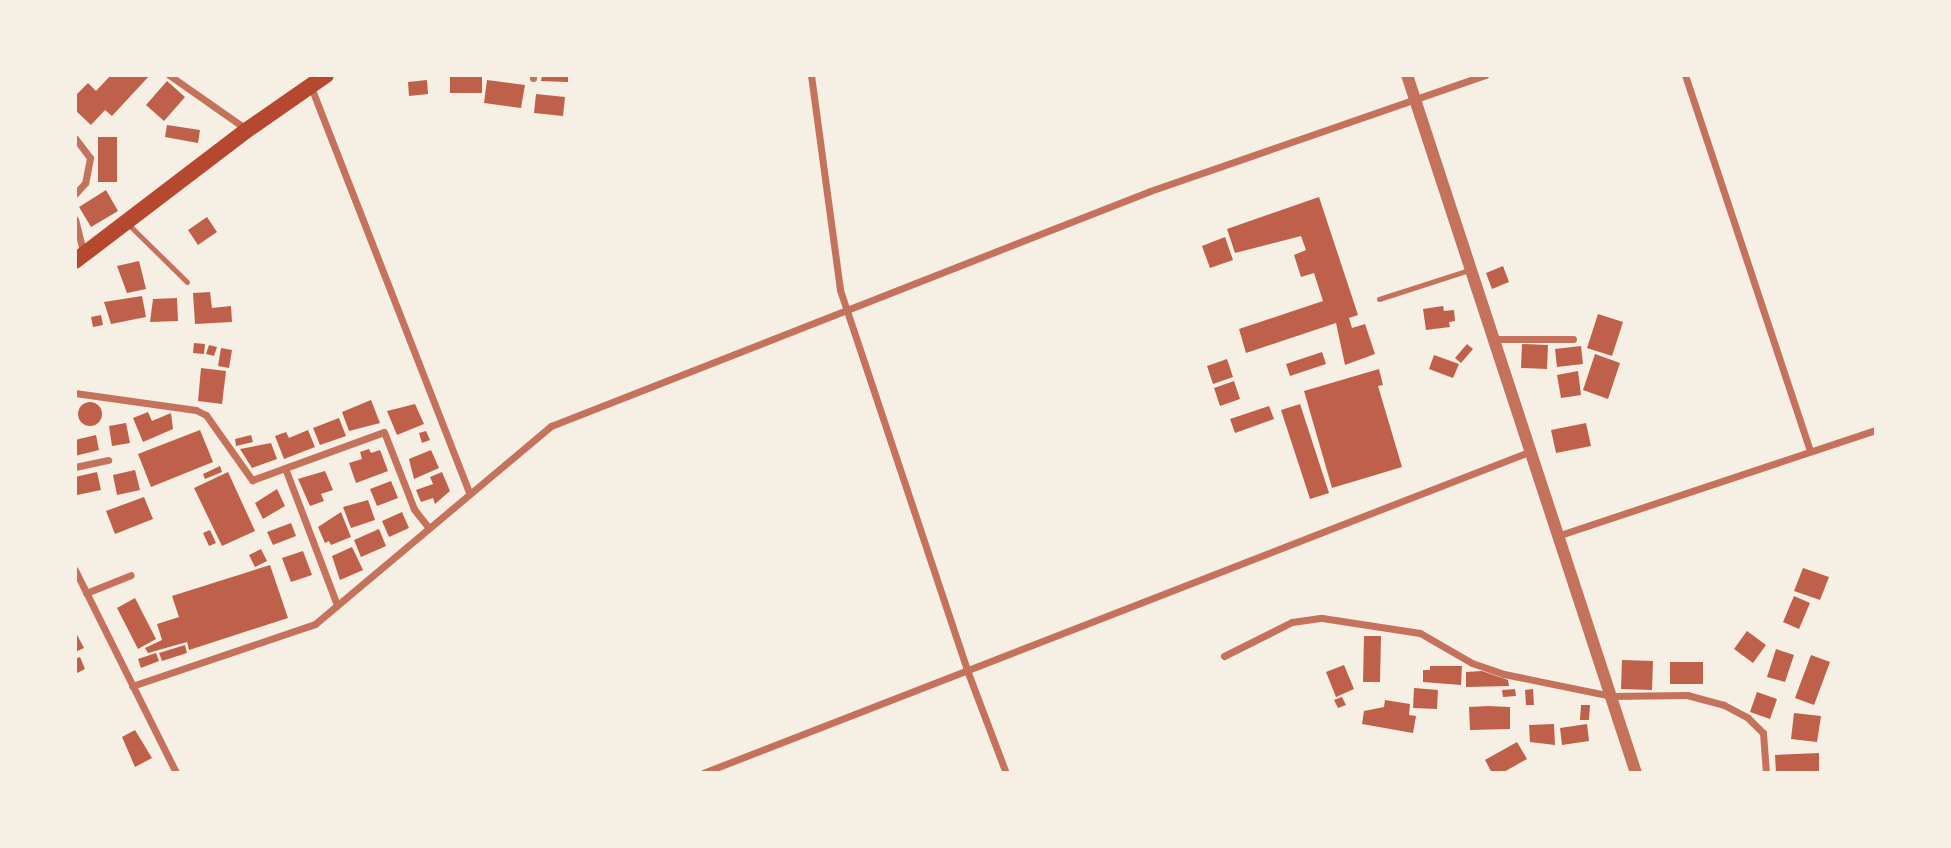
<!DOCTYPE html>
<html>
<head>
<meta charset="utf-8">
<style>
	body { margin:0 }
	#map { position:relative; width:1951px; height:848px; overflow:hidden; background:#f6efe4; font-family:"Titillium Web",sans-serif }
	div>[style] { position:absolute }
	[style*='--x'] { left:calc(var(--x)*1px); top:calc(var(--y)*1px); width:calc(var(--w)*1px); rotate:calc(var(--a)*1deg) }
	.building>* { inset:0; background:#bf614a }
	.round { border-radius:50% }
	.service>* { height:5px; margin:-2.5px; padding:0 2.5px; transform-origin:2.5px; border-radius:2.5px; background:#c5725c }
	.minor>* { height:7px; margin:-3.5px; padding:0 3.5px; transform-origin:3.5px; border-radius:3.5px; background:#c5725c }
	.tertiary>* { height:12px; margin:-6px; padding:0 6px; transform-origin:6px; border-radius:6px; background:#c5725c }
	.primary>* { height:16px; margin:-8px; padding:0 8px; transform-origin:8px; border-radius:8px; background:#b5482f }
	span { translate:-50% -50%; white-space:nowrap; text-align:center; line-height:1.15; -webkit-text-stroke:5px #f6efe4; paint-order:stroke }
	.frame { position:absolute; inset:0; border:77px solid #f6efe4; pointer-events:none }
</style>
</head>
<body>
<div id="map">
	<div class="building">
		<i style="clip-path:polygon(111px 75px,150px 75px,112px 116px,105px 110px,91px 125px,75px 110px,75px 96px,88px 83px,96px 91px)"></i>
		<i style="clip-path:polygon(482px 75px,482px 93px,450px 93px,450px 77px)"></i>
		<i style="clip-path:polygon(542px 75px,568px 75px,568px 82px,541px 81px)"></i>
		<i style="clip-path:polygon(427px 80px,428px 94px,409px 96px,408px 82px)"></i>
		<i style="clip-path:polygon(487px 80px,525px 85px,521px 108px,484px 103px)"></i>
		<i style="clip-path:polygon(167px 81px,185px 97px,164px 121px,146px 105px)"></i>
		<i style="clip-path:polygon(536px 94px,565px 97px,563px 116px,534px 113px)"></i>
		<i style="clip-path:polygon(167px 125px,200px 130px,198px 143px,165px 137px)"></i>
		<i style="clip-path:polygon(98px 137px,117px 137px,117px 182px,98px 182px)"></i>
		<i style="clip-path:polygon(106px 190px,118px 211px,91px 227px,79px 207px)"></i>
		<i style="clip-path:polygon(1319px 197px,1358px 315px,1349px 318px,1352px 328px,1365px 324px,1375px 354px,1345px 365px,1336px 323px,1246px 353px,1239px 329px,1323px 301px,1314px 273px,1301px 277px,1294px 255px,1306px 250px,1301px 236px,1235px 253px,1227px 229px)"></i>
		<i style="clip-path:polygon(207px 217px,217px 232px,198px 245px,188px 230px)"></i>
		<i style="clip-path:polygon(1225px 237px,1233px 260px,1210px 268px,1202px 246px)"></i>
		<i style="clip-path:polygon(139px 261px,146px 289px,127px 293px,117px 266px)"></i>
		<i style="clip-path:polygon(1503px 266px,1509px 282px,1492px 289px,1486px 273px)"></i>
		<i style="clip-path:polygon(210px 292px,212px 308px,231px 306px,232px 322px,195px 324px,193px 293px)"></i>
		<i style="clip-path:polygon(142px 296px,146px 317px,111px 324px,104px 302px)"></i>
		<i style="clip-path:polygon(177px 298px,178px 321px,150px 322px,153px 299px)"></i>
		<i style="clip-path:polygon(1443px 306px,1444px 311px,1454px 310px,1455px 321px,1449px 322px,1450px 327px,1426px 330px,1423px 309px)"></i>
		<i style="clip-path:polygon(1598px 314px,1623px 322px,1612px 356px,1587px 348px)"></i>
		<i style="clip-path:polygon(101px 315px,103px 325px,93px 327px,91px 317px)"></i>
		<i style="clip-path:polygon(194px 343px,205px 344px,204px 354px,193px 353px)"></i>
		<i style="clip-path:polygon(1467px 344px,1473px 349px,1461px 363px,1455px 358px)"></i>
		<i style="clip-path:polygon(1522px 344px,1548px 345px,1547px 369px,1521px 368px)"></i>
		<i style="clip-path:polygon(209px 345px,217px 347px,214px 356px,206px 354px)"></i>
		<i style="clip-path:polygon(1581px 346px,1583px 364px,1557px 367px,1555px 349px)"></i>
		<i style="clip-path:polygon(221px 348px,232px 350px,229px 368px,218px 366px)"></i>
		<i style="clip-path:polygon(1322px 352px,1326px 364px,1290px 376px,1286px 364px)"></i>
		<i style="clip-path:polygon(1595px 354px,1620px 363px,1608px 399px,1583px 390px)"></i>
		<i style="clip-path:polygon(1434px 355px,1459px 364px,1453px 378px,1429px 369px)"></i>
		<i style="clip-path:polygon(1227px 359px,1233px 377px,1213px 384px,1207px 366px)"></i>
		<i style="clip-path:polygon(201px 368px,226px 371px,222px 404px,198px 401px)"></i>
		<i style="clip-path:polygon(1379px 369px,1383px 385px,1378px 386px,1402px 467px,1332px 488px,1304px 391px)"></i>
		<i style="clip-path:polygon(1578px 371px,1581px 395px,1561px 398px,1557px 375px)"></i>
		<i style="clip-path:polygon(1234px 381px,1240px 399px,1220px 406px,1214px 388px)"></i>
		<i style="clip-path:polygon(371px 400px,380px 423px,349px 431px,342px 412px)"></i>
		<i class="round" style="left:78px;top:402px;width:24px;height:24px"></i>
		<i style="clip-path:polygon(415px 404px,424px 424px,397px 435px,387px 411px)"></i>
		<i style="clip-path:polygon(1300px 404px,1329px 493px,1310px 499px,1281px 410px)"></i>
		<i style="clip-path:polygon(1269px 406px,1274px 419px,1235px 433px,1230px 419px)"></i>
		<i style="clip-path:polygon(148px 412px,152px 421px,171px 413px,173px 429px,143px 442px,133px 418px)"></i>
		<i style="clip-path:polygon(339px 418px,346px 436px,320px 445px,313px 428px)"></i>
		<i style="clip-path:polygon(126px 423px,130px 443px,112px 446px,109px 426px)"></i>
		<i style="clip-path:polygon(1586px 423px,1591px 446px,1556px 453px,1551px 430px)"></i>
		<i style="clip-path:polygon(200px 430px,213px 462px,151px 487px,138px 454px)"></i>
		<i style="clip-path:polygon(308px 430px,315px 447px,284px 459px,275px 436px,286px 432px,289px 438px)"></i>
		<i style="clip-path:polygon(426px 431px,430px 440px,422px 443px,419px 433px)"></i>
		<i style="clip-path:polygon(96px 435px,99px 450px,75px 456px,75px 440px)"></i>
		<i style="clip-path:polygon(251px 435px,253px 442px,236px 446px,235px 439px)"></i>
		<i style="clip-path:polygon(271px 443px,277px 459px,252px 468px,240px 449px)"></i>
		<i style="clip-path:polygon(369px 449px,371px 453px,380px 450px,388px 471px,356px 483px,349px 463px,362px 459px,360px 452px)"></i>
		<i style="clip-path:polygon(431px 450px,439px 468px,414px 479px,409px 459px)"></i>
		<i style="clip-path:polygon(220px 466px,222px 472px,205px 479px,203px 474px)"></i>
		<i style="clip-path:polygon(135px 470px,140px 490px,117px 495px,113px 475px)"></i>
		<i style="clip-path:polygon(325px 471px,333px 490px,321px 494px,324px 501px,310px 506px,298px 479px)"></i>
		<i style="clip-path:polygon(97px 472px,101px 490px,77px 495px,75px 477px)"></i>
		<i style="clip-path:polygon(228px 472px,255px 531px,222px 546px,194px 488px)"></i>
		<i style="clip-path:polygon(442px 472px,450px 491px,435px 504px,433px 498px,421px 502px,416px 490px,433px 484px,430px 477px)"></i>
		<i style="clip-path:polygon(391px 481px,398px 498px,377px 506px,370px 489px)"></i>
		<i style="clip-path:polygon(277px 489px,285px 506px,263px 519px,255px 503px)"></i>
		<i style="clip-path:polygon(144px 497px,153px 519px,115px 534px,106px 511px)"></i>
		<i style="clip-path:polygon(368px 500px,375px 520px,351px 528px,343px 507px)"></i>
		<i style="clip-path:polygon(341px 512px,351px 537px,331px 545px,329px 541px,325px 543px,318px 527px)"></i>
		<i style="clip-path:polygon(402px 512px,409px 528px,389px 537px,382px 521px)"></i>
		<i style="clip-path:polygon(291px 523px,296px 536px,273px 545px,267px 532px)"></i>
		<i style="clip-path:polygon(379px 529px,386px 546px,361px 557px,354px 540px)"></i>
		<i style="clip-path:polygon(210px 530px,216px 543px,209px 546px,203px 533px)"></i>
		<i style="clip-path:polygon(352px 547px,363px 570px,340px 580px,332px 556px)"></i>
		<i style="clip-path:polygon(261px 549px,267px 561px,255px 567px,249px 555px)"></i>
		<i style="clip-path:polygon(303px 551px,312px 575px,291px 582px,282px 558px)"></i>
		<i style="clip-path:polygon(270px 565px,288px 618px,189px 650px,187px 642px,148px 653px,145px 648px,162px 640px,157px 624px,179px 617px,172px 596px)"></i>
		<i style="clip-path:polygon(1803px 568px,1829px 577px,1820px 600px,1794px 591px)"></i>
		<i style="clip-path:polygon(1794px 596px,1810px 603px,1799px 629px,1783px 622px)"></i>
		<i style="clip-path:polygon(135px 598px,156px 639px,138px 649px,117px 608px)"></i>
		<i style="clip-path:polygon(75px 631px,84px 648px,75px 652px)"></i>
		<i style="clip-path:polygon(1747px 631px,1766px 645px,1753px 663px,1734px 649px)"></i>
		<i style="clip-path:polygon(1364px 636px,1381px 636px,1380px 682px,1363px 682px)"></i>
		<i style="clip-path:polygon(185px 645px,187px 653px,162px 661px,159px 653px)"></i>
		<i style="clip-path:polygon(1776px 649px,1794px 655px,1785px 682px,1767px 677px)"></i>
		<i style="clip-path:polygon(156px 653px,159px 661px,141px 668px,138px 659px)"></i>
		<i style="clip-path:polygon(1811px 655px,1830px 662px,1814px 705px,1795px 698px)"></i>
		<i style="clip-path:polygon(80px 657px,85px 669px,75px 674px,75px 659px)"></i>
		<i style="clip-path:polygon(1622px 660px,1653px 661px,1652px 690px,1621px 689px)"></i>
		<i style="clip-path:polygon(1670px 662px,1703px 662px,1703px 684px,1670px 684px)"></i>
		<i style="clip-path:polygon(1344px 665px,1354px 689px,1336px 697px,1326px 672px)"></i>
		<i style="clip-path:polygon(1430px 666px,1462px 666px,1461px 685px,1423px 682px,1423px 670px,1430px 670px)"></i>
		<i style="clip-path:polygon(1482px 671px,1508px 680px,1509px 686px,1466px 687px,1466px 672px)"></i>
		<i style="clip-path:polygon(1414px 688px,1438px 690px,1437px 709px,1413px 708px)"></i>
		<i style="clip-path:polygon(1515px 689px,1516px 696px,1503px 697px,1502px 690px)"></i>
		<i style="clip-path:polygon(1533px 689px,1534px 705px,1526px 705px,1525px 690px)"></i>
		<i style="clip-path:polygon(1757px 692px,1777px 699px,1770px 719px,1750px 712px)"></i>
		<i style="clip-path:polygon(1342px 697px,1346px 705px,1338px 708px,1334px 700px)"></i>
		<i style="clip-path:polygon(1385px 700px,1410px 704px,1409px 715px,1416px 716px,1413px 733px,1362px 724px,1364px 711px,1384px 707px)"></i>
		<i style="clip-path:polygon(1581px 705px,1590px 705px,1589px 720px,1580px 720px)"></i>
		<i style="clip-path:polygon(1488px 706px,1510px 707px,1510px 729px,1470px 730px,1469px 707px)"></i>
		<i style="clip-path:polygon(1794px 713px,1821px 716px,1817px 742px,1791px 739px)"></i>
		<i style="clip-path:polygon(1554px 724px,1555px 745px,1530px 742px,1529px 725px)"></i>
		<i style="clip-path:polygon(1587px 724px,1589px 741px,1562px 745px,1560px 728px)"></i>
		<i style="clip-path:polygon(135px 730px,152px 758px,135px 767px,122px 737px)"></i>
		<i style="clip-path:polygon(1517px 742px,1527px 759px,1502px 773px,1492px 773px,1485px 760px)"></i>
		<i style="clip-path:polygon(1819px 753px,1819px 773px,1776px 773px,1775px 755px)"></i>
	</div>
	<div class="service">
		<i style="--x:127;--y:223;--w:84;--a:44.5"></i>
		<i style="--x:1379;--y:299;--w:95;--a:-17.9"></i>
	</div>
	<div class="minor">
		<i style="--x:169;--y:75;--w:94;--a:35"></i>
		<i style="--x:811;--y:75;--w:217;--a:82.3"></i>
		<i style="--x:840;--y:290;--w:401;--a:71.5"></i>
		<i style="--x:967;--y:670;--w:110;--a:69.3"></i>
		<i style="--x:1685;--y:75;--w:396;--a:71.6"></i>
		<i style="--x:533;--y:78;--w:3;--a:-90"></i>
		<i style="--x:311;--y:87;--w:435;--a:68.7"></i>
		<i style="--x:75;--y:138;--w:25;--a:53"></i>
		<i style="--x:90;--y:158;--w:25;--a:101"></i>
		<i style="--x:85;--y:183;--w:15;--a:132"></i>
		<i style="--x:75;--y:219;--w:36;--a:76"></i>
		<i style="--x:1494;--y:339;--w:79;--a:0"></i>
		<i style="--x:75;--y:393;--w:122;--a:8"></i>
		<i style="--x:196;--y:410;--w:11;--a:27"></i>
		<i style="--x:206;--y:415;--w:80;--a:54.7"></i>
		<i style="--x:252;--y:480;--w:140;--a:-20"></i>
		<i style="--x:384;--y:432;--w:83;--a:68.7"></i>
		<i style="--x:414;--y:509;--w:23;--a:52"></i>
		<i style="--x:75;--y:467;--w:34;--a:-12"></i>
		<i style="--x:285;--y:468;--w:147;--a:69.2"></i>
		<i style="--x:1560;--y:535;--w:333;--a:-18.4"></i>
		<i style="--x:75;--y:570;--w:227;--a:63.5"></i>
		<i style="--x:86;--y:593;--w:48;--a:-21.8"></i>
		<i style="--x:1224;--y:656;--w:76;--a:-26.6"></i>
		<i style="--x:1292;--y:622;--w:30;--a:-8"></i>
		<i style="--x:1322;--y:618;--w:99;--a:8.7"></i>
		<i style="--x:1420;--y:633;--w:60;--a:30"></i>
		<i style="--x:1472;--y:663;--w:34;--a:19"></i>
		<i style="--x:1504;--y:674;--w:109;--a:11.6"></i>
		<i style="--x:1611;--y:696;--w:76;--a:-0.8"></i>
		<i style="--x:1687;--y:695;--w:38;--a:15"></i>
		<i style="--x:1724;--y:705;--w:27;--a:28"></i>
		<i style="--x:1748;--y:718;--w:21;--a:45"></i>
		<i style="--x:1763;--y:733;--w:40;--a:85.7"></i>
		<i style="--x:132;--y:686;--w:193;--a:-18.7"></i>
		<i style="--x:315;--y:624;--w:308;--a:-40"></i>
		<i style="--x:551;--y:426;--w:643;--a:-21.42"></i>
		<i style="--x:1150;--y:191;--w:355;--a:-19.1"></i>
		<i style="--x:703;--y:773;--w:888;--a:-21.25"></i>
	</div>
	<div class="tertiary">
		<i style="--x:1407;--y:75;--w:735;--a:71.84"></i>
	</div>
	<div class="primary">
		<i style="--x:75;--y:261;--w:216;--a:-37.3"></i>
		<i style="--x:247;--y:130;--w:96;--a:-34.8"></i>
	</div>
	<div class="frame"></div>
</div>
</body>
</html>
